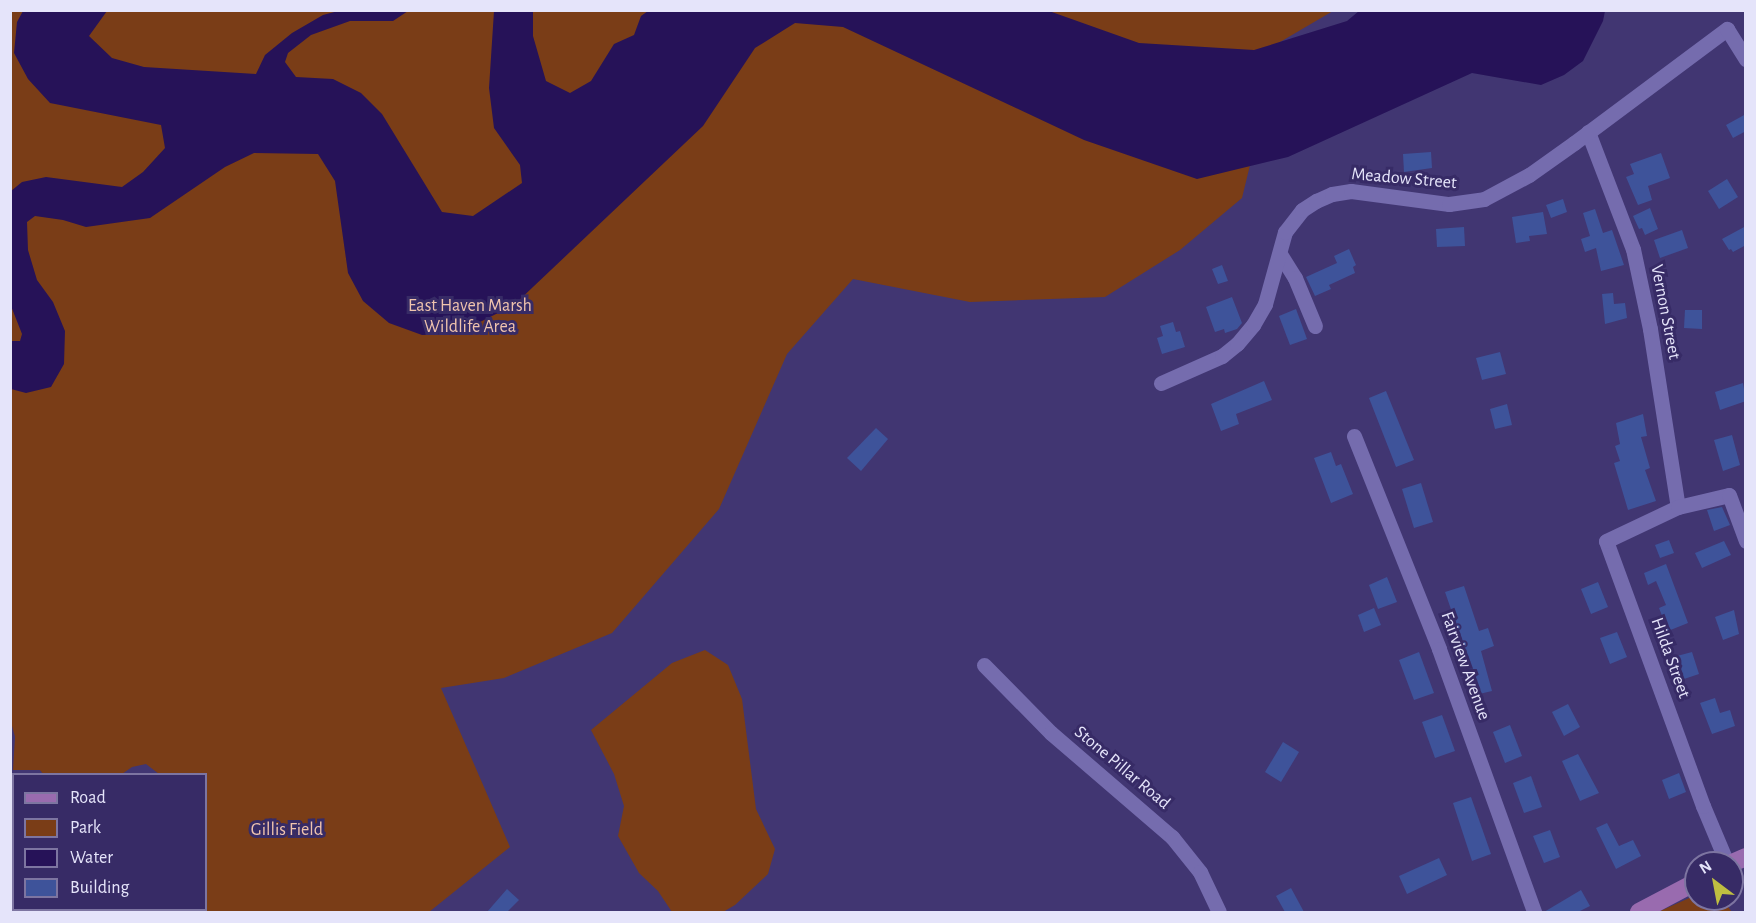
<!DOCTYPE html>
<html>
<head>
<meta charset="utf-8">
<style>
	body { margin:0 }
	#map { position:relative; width:1756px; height:923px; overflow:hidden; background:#413672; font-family:"Alegreya Sans",sans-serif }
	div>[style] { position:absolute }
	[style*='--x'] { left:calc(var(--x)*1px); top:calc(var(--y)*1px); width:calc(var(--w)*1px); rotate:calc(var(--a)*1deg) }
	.green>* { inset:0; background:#7a3d17 }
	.water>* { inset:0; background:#261258 }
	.building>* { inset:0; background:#3e539a }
	.street>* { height:15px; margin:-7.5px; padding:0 7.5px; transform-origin:7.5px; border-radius:7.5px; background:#756cae }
	.secondary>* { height:18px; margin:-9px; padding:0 9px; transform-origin:9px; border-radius:9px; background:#996baf }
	span { translate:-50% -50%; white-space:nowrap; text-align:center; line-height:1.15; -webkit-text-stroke:6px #372b66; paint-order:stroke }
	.street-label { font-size:18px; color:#e5e4fa }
	.park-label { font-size:18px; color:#f0c4ae }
	.frame { position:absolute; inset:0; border:12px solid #e5e4fa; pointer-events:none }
	.legend { position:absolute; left:12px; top:773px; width:195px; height:138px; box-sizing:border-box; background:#372b66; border:2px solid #7d75a1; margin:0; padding:8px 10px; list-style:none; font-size:18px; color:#e5e4fa }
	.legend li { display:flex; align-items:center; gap:12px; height:30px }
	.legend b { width:30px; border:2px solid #7d75a1 }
	.north { position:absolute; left:1684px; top:851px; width:60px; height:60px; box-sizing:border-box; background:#372b66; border:2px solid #7d75a1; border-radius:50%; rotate:328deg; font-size:16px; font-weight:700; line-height:24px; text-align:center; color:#e5e4fa }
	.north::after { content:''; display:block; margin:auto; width:21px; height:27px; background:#bfbe41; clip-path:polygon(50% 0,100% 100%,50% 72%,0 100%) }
</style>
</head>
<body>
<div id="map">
	<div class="green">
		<i style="clip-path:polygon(11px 11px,1333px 11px,1280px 42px,1242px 198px,1180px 250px,1105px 297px,970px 302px,853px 279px,787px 354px,719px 509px,612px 633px,504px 678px,441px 688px,510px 847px,429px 912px,184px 912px,182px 910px,206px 910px,206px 774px,159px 774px,146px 764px,132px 767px,122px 774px,43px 774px,40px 770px,13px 770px,15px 737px,11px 722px)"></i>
		<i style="clip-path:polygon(705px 650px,728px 665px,742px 699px,756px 809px,775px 849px,768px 874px,735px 905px,723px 912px,672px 912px,658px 891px,639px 873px,618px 836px,624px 806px,614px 774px,591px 730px,672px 663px)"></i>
		<i style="clip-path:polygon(1696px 895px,1696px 899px,1722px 899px,1732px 912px,1658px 912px)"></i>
	</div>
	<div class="water">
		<i style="clip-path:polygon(342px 10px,408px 11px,393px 21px,350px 21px,311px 35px,288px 53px,285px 62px,296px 77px,333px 79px,361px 93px,382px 114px,442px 212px,473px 216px,522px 183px,520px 165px,494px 128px,489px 88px,494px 11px,533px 11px,533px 36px,546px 81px,570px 93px,591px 81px,614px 44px,634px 35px,641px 16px,648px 11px,1049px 11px,1139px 43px,1254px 50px,1347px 21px,1359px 11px,1605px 11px,1603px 21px,1583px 61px,1564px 75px,1541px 85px,1472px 73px,1288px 157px,1197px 179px,1084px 140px,843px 27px,795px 23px,755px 48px,703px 126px,514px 305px,456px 334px,422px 335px,389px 323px,363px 301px,348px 273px,335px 181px,318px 154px,254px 153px,225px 167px,150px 218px,86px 227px,63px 220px,35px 216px,27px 222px,28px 250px,37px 280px,53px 302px,65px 331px,64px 364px,51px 387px,26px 393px,11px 389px,11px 341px,20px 341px,22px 334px,11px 306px,11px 191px,22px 182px,46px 177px,122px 187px,143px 172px,165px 148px,161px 125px,50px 103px,28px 79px,14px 53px,17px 22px,23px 11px,107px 11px,89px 36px,112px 58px,144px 67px,256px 74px,265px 55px,292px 33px,323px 15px)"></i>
	</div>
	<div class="building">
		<i style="clip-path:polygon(1746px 114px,1746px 131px,1733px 138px,1726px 125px)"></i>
		<i style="clip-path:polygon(1431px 152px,1432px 168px,1404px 172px,1403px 154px)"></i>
		<i style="clip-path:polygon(1661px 153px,1670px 178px,1648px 186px,1652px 200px,1638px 205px,1626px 177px,1634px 174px,1630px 164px)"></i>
		<i style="clip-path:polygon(1727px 179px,1738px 197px,1719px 209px,1708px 191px)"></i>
		<i style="clip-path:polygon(1563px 199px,1567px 212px,1551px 218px,1546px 205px)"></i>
		<i style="clip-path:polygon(1650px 208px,1658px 229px,1645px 235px,1642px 228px,1639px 229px,1633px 216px)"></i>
		<i style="clip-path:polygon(1595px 209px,1603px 233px,1612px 230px,1624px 265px,1601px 271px,1596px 248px,1585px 252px,1581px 239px,1590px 236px,1583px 213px)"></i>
		<i style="clip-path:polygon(1543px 212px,1547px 234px,1529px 236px,1530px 241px,1516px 243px,1512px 217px)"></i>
		<i style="clip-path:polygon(1746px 226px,1746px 245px,1733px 252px,1731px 249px,1729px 250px,1722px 239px)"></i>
		<i style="clip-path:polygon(1464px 227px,1465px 246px,1437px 247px,1436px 229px)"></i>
		<i style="clip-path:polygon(1682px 230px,1688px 248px,1660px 258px,1654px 240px)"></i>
		<i style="clip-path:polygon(1349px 249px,1356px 265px,1353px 267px,1355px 273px,1329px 285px,1331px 289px,1315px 296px,1306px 277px,1337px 263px,1334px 256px)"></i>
		<i style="clip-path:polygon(1222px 265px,1228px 281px,1218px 284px,1212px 269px)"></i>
		<i style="clip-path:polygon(1613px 293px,1614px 304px,1625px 303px,1627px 318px,1605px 324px,1602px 294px)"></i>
		<i style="clip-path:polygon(1232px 297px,1242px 323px,1237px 329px,1225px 333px,1224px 329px,1215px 332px,1206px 307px)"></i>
		<i style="clip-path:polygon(1296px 309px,1307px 339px,1290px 345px,1279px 316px)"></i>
		<i style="clip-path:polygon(1685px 310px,1702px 310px,1702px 329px,1684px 328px)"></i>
		<i style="clip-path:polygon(1173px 322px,1176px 332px,1180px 331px,1185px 347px,1162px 354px,1157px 338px,1163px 336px,1160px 326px)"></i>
		<i style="clip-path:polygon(1500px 352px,1506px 374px,1482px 380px,1476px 358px)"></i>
		<i style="clip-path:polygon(1264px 381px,1272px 400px,1236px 414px,1239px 424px,1221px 431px,1211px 404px)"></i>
		<i style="clip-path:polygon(1743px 383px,1746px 401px,1720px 410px,1715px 392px)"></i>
		<i style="clip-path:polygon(1386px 391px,1414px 460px,1396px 467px,1369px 398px)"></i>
		<i style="clip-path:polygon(1507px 404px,1512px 425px,1495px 429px,1490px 409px)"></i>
		<i style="clip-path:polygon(1643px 414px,1647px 436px,1641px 437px,1650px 468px,1645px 470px,1656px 501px,1628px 510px,1614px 463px,1620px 461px,1615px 446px,1620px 444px,1616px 423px)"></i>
		<i style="clip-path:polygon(876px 428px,888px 439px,861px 471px,847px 458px)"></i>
		<i style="clip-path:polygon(1732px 435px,1740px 465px,1723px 471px,1714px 440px)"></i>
		<i style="clip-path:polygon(1331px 452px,1336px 466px,1341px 464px,1353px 494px,1331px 503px,1314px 458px)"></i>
		<i style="clip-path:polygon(1421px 483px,1433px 522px,1414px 528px,1402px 489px)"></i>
		<i style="clip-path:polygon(1722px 507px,1730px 525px,1714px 531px,1707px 510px)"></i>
		<i style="clip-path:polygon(1669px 540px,1674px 553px,1660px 558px,1655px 545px)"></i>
		<i style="clip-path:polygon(1724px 541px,1731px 555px,1702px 568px,1695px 553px)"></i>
		<i style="clip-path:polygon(1666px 564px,1688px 623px,1668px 631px,1659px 608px,1666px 605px,1656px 581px,1648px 585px,1644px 573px)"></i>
		<i style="clip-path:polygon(1387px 577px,1397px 602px,1378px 609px,1369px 585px)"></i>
		<i style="clip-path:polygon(1598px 582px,1608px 607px,1591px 614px,1581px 589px)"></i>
		<i style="clip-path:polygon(1464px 586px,1479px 631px,1488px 628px,1494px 646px,1481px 651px,1492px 691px,1475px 695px,1468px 668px,1471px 667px,1445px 592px)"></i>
		<i style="clip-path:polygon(1374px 608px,1381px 625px,1364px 632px,1358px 615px)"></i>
		<i style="clip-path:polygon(1734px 610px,1739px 634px,1723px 640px,1715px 617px)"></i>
		<i style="clip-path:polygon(1617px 632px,1627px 657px,1610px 664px,1600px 638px)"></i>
		<i style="clip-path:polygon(1419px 652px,1434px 693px,1414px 700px,1399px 660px)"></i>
		<i style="clip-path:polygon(1692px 652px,1699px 674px,1681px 680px,1676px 666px,1680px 664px,1677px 656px)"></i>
		<i style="clip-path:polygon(1715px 698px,1720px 713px,1730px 710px,1735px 726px,1712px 734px,1700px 703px)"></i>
		<i style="clip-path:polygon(1568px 704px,1580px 727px,1564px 736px,1552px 712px)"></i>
		<i style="clip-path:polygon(1442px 715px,1455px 751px,1435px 758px,1422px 722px)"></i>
		<i style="clip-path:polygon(1510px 725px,1522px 756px,1505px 763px,1493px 732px)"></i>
		<i style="clip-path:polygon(1283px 742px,1299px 752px,1281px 782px,1265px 772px)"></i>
		<i style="clip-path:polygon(1578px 754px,1599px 793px,1580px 801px,1562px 761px)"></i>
		<i style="clip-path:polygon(1679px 773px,1686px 792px,1669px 799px,1662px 780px)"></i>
		<i style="clip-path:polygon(1531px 776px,1542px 807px,1524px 813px,1513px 783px)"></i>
		<i style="clip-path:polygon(1471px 797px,1491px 854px,1472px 861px,1453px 803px)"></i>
		<i style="clip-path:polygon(1607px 823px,1619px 846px,1633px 840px,1641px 856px,1616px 869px,1596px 828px)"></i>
		<i style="clip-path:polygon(1550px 830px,1560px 857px,1544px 863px,1533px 836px)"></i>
		<i style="clip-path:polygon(1439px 858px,1447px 875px,1407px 894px,1399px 876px)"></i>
		<i style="clip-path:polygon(1291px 888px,1304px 912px,1285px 912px,1276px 896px)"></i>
		<i style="clip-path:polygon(507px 889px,519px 900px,507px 912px,487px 912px)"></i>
		<i style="clip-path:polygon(1581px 890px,1590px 906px,1578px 912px,1544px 912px)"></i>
	</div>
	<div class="street">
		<i style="--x:1588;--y:132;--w:125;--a:69"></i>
		<i style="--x:1633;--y:249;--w:82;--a:78"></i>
		<i style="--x:1650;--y:329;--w:180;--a:81.1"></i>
		<i style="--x:1280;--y:254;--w:28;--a:58"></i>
		<i style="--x:1295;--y:278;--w:52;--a:67.4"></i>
		<i style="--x:1161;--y:383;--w:67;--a:-23.9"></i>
		<i style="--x:1222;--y:356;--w:19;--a:-39"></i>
		<i style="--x:1237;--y:344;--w:25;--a:-50"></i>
		<i style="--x:1253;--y:325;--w:24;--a:-60"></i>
		<i style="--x:1265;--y:304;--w:75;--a:-74.5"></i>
		<i style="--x:1285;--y:232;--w:28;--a:-52"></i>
		<i style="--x:1302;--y:210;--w:17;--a:-33"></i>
		<i style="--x:1316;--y:201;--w:17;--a:-24"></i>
		<i style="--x:1332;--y:194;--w:19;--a:-9"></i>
		<i style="--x:1351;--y:191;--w:99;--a:7.6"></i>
		<i style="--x:1449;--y:204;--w:35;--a:-8"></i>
		<i style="--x:1484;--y:199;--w:51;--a:-28.1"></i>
		<i style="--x:1529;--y:175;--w:55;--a:-35.4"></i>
		<i style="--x:1574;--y:143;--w:191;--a:-36.7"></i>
		<i style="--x:1727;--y:29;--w:36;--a:58"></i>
		<i style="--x:1354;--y:436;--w:229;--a:68.2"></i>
		<i style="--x:1439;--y:649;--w:280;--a:70.1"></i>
		<i style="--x:984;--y:665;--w:95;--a:45.4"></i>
		<i style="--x:1051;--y:733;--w:160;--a:40.7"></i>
		<i style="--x:1172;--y:837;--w:45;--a:51.3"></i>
		<i style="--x:1200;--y:872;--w:44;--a:64.6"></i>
		<i style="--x:10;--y:833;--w:6;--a:45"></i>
		<i style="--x:1727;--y:863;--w:62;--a:-112.8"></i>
		<i style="--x:1703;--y:806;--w:282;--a:-110.1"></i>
		<i style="--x:1606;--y:541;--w:80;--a:-25.3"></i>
		<i style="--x:1678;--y:507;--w:52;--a:-13.2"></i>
		<i style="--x:1729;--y:495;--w:49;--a:69.7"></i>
		<i style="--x:173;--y:910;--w:2;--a:63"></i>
		<i style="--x:22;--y:912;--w:3;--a:-45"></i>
	</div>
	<div class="secondary">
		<i style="--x:1732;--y:863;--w:15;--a:-23"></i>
		<i style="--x:1639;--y:912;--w:64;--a:-27.8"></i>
	</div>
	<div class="street-label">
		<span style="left:1404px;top:179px;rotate:5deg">Meadow Street</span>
		<span style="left:1665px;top:312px;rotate:79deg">Vernon Street</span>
		<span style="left:1670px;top:658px;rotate:70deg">Hilda Street</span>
		<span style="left:1465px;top:666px;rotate:70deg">Fairview Avenue</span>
		<span style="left:1122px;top:768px;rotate:40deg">Stone Pillar Road</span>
	</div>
	<div class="park-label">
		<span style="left:470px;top:317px">East Haven Marsh<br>Wildlife Area</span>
		<span style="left:287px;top:830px">Gillis Field</span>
	</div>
	<div class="frame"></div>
	<ul class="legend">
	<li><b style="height:8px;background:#996baf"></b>Road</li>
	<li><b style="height:16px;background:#7a3d17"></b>Park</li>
	<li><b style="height:16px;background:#261258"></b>Water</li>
	<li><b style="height:16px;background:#3e539a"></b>Building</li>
	</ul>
	<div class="north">N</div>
</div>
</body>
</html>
